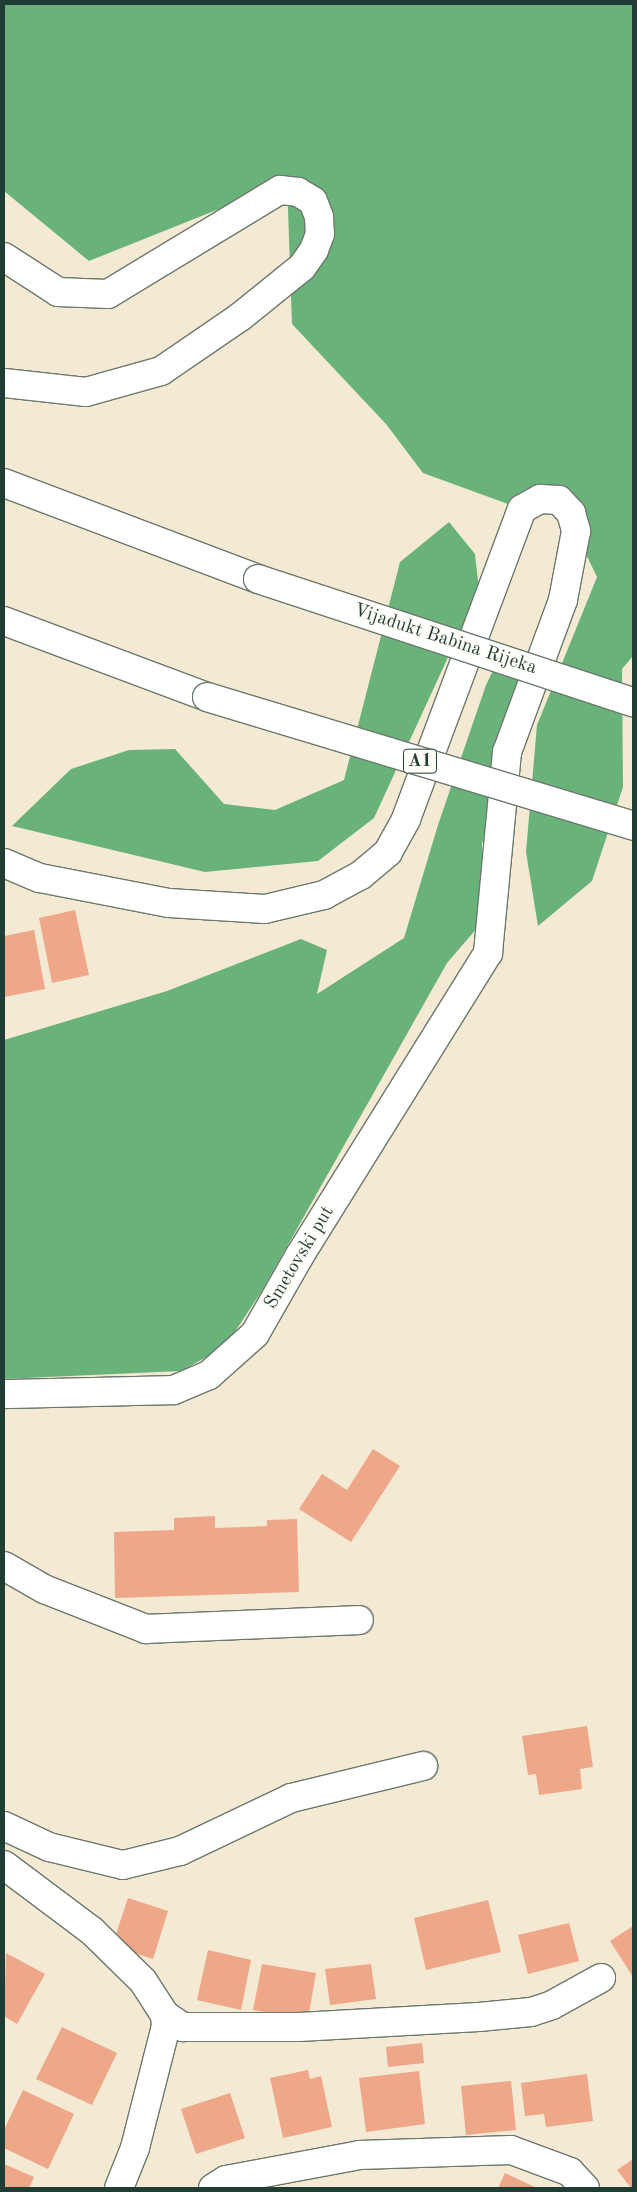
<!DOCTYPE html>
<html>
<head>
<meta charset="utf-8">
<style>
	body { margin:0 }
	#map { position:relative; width:637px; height:2192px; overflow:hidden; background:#f4e9d3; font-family:"Old Standard TT",serif }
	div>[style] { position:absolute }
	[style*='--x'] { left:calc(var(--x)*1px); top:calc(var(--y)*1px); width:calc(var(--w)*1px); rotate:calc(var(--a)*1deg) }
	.forest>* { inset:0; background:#69b37b }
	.building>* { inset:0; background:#eea788 }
	.roads { filter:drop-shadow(1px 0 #6a796c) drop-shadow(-1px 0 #6a796c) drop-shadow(0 1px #6a796c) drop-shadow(0 -1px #6a796c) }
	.street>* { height:28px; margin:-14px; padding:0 14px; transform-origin:14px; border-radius:14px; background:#fff }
	.highway>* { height:28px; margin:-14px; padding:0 14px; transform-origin:14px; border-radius:14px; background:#fff }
	.bridges { filter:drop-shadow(1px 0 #6a796c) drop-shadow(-1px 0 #6a796c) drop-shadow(0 1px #6a796c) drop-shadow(0 -1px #6a796c) }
	.highway-bridge>* { height:28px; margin:-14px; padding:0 14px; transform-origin:14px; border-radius:14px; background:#fff }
	span { translate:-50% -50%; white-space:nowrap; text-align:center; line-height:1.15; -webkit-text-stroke:5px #fdfcf7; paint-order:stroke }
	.shield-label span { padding:1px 4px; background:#fdfcf7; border:1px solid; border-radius:4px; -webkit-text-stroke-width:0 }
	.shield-label { font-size:18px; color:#1f3d34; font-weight:700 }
	.street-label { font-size:19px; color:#1f3d34 }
	.frame { position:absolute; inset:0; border:5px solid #1f3d34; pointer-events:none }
</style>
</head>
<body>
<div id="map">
	<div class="forest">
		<i style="clip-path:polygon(4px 4px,633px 4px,633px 656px,622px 669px,623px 787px,592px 881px,538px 926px,526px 852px,537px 725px,597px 577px,560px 500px,522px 509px,423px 473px,386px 424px,292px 324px,287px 182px,89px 261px,4px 191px)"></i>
		<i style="clip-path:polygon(449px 522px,475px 554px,479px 590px,374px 818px,318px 861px,205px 872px,12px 826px,71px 769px,129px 750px,175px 749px,224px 804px,275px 810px,344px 780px,400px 562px)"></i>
		<i style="clip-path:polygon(502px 652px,529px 656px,482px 844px,484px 920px,447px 963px,263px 1289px,225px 1347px,181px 1371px,4px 1379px,4px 1040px,167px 991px,301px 939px,327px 950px,317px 994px,404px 938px,438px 825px,486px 685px)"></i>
	</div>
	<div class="building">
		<i style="clip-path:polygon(75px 910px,89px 975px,52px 983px,39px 918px)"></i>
		<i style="clip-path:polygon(34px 930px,45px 989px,4px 997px,4px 936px)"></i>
		<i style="clip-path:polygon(373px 1449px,400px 1466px,351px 1542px,299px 1509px,322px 1474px,347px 1490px)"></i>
		<i style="clip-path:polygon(215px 1516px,215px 1528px,267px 1526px,267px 1520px,297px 1519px,299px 1592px,115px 1598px,114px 1532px,174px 1530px,174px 1518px)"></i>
		<i style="clip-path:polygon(587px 1726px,593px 1767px,580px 1769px,582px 1789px,539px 1795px,536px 1774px,528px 1775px,522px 1736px)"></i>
		<i style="clip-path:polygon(128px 1898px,168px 1911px,153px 1959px,112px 1946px)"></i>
		<i style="clip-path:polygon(488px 1900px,501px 1952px,426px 1970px,414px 1918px)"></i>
		<i style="clip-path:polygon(569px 1923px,579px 1961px,528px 1974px,518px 1935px)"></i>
		<i style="clip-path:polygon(633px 1926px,633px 1977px,610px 1941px)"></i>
		<i style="clip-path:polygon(208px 1950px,251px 1960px,241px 2010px,197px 2000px)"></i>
		<i style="clip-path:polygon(6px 1953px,45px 1974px,17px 2024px,4px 2016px)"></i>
		<i style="clip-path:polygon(262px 1964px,316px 1973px,308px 2019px,253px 2010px)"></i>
		<i style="clip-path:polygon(371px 1964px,376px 1999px,330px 2005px,325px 1969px)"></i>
		<i style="clip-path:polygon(62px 2027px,117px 2053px,92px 2105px,36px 2079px)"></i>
		<i style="clip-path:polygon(422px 2043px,424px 2063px,388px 2067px,386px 2047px)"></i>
		<i style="clip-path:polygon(308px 2070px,310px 2079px,321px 2076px,332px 2127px,283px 2138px,270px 2078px)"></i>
		<i style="clip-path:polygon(419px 2071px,425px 2124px,366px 2132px,359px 2078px)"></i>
		<i style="clip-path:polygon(587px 2074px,593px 2121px,546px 2127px,544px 2114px,525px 2116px,521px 2083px)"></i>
		<i style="clip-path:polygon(511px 2081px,516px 2130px,466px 2135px,461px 2086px)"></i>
		<i style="clip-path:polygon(23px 2090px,74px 2114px,48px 2169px,4px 2148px,4px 2130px)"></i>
		<i style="clip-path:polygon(230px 2093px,245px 2138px,196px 2154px,181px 2109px)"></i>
		<i style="clip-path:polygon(633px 2159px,633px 2188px,631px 2188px,617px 2170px)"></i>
		<i style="clip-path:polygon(4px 2164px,34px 2177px,29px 2188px,4px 2188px)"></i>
		<i style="clip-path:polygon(505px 2173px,537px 2188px,498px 2188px)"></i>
	</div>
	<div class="roads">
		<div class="street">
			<i style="--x:4;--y:257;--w:64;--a:32.9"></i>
			<i style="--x:58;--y:292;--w:50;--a:2.3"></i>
			<i style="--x:108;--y:294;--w:201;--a:-31.2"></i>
			<i style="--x:280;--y:190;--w:18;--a:6"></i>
			<i style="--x:298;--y:192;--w:17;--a:31"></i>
			<i style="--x:313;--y:201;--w:17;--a:69"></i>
			<i style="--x:319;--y:217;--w:17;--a:87"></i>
			<i style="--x:320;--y:234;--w:17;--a:111"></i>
			<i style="--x:314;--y:250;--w:21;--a:125"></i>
			<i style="--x:302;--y:267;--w:80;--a:141.1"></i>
			<i style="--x:240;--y:317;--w:96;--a:145.6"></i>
			<i style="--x:161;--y:371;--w:78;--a:164.4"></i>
			<i style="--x:86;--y:392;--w:82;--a:-173.7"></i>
			<i style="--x:4;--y:863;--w:39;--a:23"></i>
			<i style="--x:40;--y:878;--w:131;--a:11"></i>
			<i style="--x:169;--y:903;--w:96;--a:3.6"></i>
			<i style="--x:265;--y:909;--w:61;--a:-13.3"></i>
			<i style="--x:324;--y:895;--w:42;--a:-28.4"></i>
			<i style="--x:361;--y:875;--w:35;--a:-40"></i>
			<i style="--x:388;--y:852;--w:38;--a:-61"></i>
			<i style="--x:406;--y:819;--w:331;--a:-69.5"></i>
			<i style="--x:522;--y:509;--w:21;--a:-29"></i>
			<i style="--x:540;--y:499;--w:19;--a:3"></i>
			<i style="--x:559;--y:500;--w:18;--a:47"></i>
			<i style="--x:571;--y:513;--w:19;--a:74"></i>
			<i style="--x:576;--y:531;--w:70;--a:100.7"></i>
			<i style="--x:563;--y:600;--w:162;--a:110.2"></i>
			<i style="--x:507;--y:752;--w:202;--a:95.4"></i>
			<i style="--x:488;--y:953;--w:356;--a:121.9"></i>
			<i style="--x:300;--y:1255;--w:91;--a:119.7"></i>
			<i style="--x:255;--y:1334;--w:62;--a:138.3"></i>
			<i style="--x:209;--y:1375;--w:39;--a:157"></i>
			<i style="--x:173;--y:1390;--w:169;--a:178.6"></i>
			<i style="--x:4;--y:1566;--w:46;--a:29.9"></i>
			<i style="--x:44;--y:1589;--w:110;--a:21.4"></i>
			<i style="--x:146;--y:1629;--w:213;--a:-2.4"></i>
			<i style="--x:4;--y:1826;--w:50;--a:25"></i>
			<i style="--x:49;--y:1847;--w:76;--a:13.7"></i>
			<i style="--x:123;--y:1865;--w:59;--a:-13.8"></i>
			<i style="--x:180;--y:1851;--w:123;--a:-25.5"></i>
			<i style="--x:291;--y:1798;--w:136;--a:-13.6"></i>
			<i style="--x:4;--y:1865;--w:110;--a:36.9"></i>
			<i style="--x:92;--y:1931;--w:71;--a:44.4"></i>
			<i style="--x:143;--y:1981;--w:40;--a:57.1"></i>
			<i style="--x:165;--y:2015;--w:11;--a:85"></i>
			<i style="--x:166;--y:2026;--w:126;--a:104.3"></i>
			<i style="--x:135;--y:2148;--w:43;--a:111.8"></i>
			<i style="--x:165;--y:2015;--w:22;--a:34"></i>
			<i style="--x:183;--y:2027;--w:116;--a:0"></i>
			<i style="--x:299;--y:2027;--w:180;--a:-3.2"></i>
			<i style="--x:479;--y:2017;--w:52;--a:-5.5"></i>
			<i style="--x:531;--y:2012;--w:22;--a:-18"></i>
			<i style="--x:552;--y:2005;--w:56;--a:-28.9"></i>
			<i style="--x:213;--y:2188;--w:15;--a:-32"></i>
			<i style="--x:226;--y:2180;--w:135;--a:-10.6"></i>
			<i style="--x:359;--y:2155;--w:152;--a:-1.9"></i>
			<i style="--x:511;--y:2150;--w:63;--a:20.4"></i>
			<i style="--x:570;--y:2172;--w:22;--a:47"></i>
		</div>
		<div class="highway">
			<i style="--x:4;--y:483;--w:272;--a:20.7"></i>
			<i style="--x:4;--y:621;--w:217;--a:20.5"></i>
		</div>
	</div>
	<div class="bridges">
		<div class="highway-bridge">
			<i style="--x:258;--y:579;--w:395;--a:18.2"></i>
			<i style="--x:207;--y:697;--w:445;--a:16.8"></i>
		</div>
	</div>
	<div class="shield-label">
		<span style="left:420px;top:761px">A1</span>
	</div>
	<div class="street-label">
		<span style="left:445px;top:640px;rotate:18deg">Vijadukt Babina Rijeka</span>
		<span style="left:300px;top:1258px;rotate:-59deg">Smetovski put</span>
	</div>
	<div class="frame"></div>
</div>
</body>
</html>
